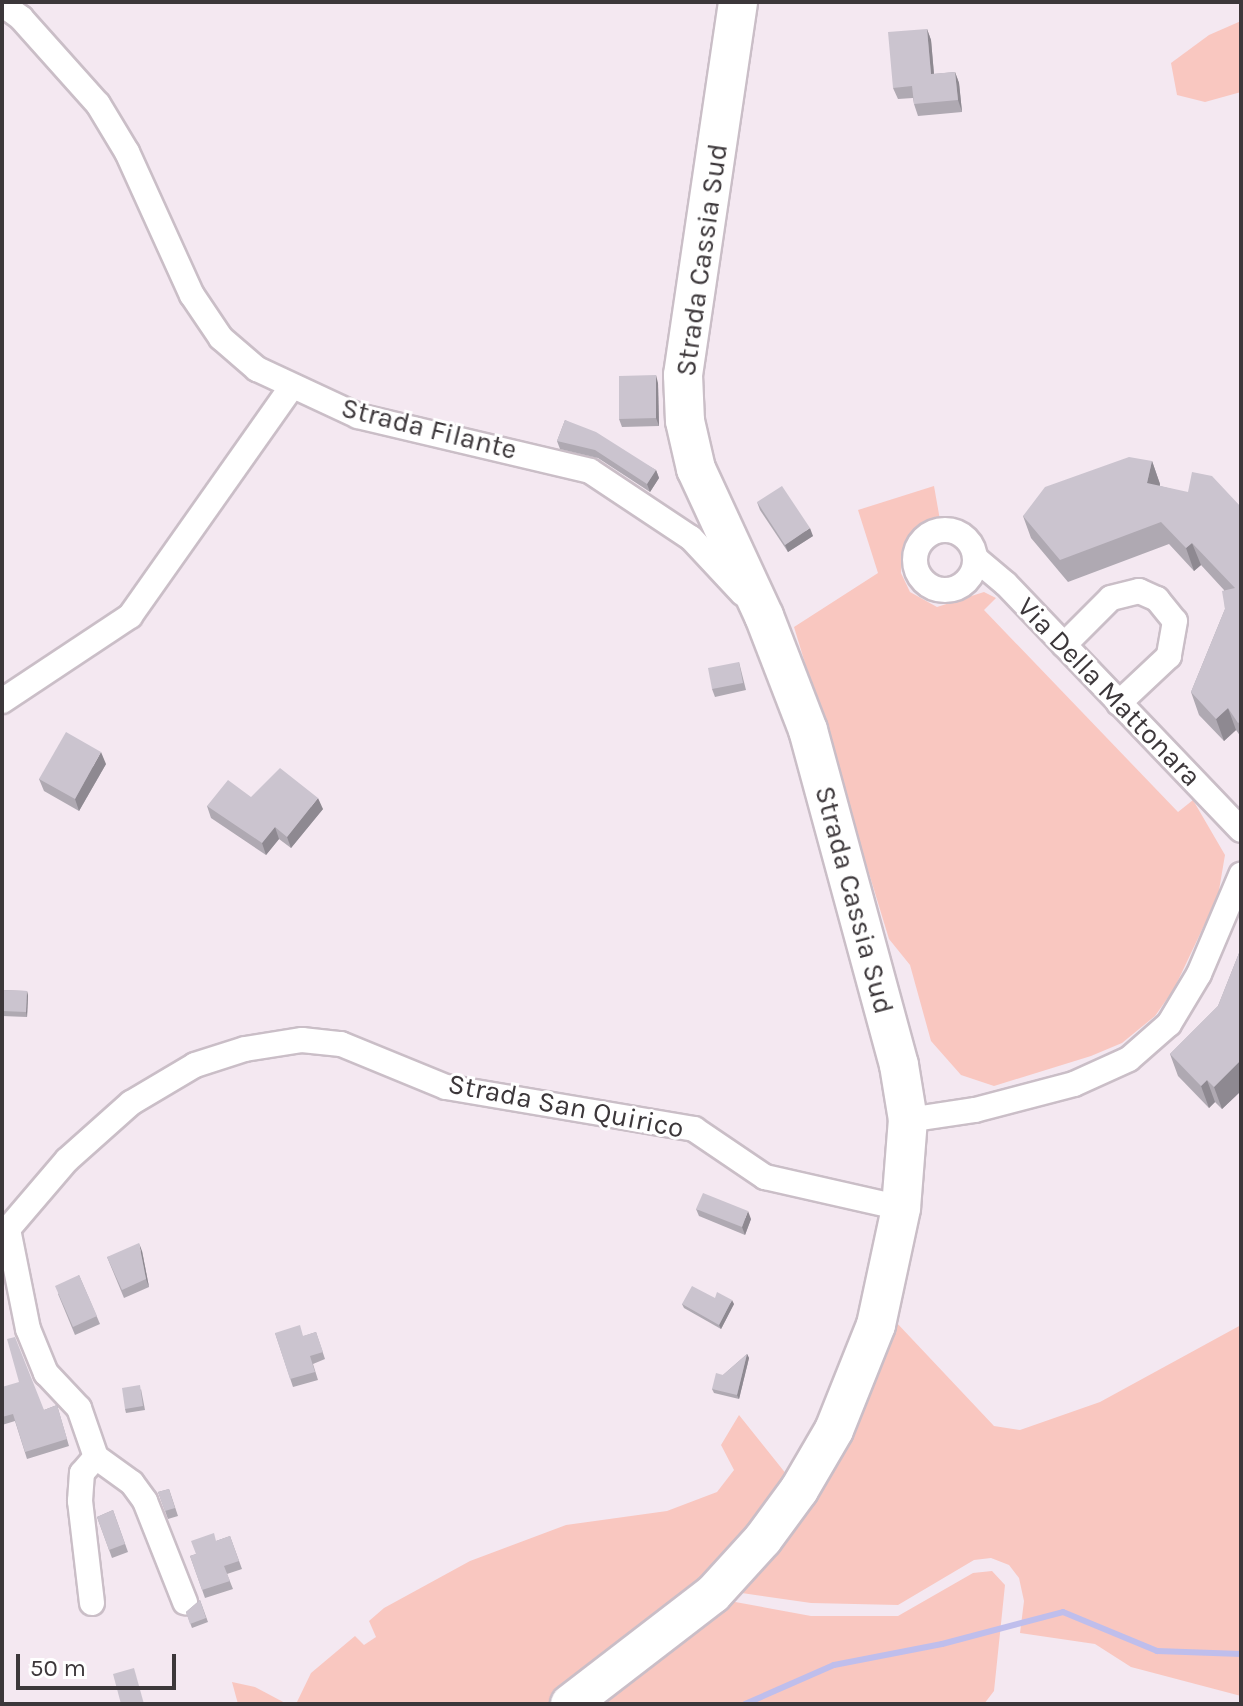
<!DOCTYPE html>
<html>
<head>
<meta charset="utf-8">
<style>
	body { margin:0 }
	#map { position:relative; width:1243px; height:1706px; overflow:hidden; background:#f4e8f1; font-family:Karla,sans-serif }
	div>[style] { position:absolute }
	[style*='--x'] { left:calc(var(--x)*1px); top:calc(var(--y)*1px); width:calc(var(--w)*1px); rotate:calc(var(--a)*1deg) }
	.green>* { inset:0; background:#f9c7c0 }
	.stream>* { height:6px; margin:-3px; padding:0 3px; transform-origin:3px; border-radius:3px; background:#bfbeec }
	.roads { filter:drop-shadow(2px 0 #cabec7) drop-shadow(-2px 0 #cabec7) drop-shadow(0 2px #cabec7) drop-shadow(0 -2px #cabec7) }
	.street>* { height:24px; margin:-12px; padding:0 12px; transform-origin:12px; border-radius:12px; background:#fff }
	.street>.ring { margin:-12px; padding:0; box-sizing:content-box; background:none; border:24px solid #fff; border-radius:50% }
	.primary>* { height:38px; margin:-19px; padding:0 19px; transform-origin:19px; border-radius:19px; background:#fff }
	.wall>* { inset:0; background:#afa9b2 }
	.shaded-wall>* { inset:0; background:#8e8991 }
	.building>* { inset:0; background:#cbc4cf }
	span { translate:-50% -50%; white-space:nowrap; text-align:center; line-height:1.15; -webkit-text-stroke:6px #fff; paint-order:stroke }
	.street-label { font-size:28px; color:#3c373a }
	.frame { position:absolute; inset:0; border:4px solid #3c373a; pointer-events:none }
	.scale { position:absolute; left:16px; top:1654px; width:160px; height:36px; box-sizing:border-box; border:4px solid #3c373a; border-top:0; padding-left:10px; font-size:24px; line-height:28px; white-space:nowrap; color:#3c373a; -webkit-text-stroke:6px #fff; paint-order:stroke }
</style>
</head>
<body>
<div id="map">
	<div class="green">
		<i style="clip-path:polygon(1241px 21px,1241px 92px,1205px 102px,1177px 95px,1171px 63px,1209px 35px)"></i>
		<i style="clip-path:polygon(934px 486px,940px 520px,920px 527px,902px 552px,901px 573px,910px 592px,937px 607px,984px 592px,996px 598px,984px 610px,1178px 812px,1193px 800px,1225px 855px,1218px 896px,1174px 989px,1155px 1016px,1122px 1043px,1091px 1056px,994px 1086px,961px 1075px,931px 1041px,910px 965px,889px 939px,794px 627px,878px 573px,858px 510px)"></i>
		<i style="clip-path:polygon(895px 1321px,994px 1426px,1020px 1430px,1100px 1402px,1241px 1325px,1241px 1696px,1131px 1667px,1095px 1644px,1020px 1633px,1024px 1601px,1019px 1578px,1009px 1565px,991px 1558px,974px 1560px,898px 1605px,811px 1603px,728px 1591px)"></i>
		<i style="clip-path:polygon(739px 1415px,791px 1480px,704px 1584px,547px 1704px,296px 1704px,311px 1673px,355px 1636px,364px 1645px,376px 1637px,369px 1621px,384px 1608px,470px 1561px,566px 1525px,667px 1511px,717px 1492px,734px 1470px,721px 1445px)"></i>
		<i style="clip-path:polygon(992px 1571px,1005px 1585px,994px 1691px,984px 1704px,588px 1704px,719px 1599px,811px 1616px,898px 1616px,973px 1573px)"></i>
		<i style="clip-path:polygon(232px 1682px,255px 1687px,287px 1704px,238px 1704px)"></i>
	</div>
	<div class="stream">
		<i style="--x:745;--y:1704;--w:97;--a:-23.7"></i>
		<i style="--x:834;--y:1665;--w:110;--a:-11"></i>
		<i style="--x:942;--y:1644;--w:125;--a:-14.8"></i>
		<i style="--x:1063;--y:1612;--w:102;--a:22.5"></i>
		<i style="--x:1157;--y:1651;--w:84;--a:2"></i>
	</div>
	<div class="roads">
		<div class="street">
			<i style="--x:2;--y:4;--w:24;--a:36"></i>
			<i style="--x:21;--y:18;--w:115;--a:48.2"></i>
			<i style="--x:98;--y:104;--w:56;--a:58.9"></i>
			<i style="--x:127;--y:152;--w:157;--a:65.6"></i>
			<i style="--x:192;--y:295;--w:52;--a:56"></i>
			<i style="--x:221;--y:338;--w:48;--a:40.7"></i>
			<i style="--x:257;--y:369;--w:111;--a:25"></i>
			<i style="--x:358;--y:416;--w:238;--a:13.3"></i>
			<i style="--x:590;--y:471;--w:121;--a:33.6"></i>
			<i style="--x:691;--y:538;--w:76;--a:47.1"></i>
			<i class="ring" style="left:915px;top:530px;width:36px;height:36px"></i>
			<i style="--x:975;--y:558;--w:40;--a:40"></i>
			<i style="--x:1006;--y:584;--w:340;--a:46.3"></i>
			<i style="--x:1064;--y:645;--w:66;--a:-45"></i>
			<i style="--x:1111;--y:598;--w:29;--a:-14"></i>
			<i style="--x:1139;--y:591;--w:20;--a:24"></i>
			<i style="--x:1157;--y:599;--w:28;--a:51"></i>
			<i style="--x:1175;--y:621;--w:36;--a:100"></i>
			<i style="--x:1169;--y:656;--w:69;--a:136.8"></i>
			<i style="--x:2;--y:701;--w:154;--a:-33.6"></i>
			<i style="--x:130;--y:616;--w:278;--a:-54.8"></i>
			<i style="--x:908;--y:1120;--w:68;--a:-8.5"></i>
			<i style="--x:975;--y:1110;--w:102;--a:-14.7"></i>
			<i style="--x:1074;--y:1084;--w:60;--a:-24.4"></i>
			<i style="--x:1129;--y:1059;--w:53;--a:-41.2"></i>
			<i style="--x:1169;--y:1024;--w:58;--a:-59"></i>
			<i style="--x:1199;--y:974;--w:108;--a:-67"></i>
			<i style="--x:8;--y:1229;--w:102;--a:78.7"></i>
			<i style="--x:28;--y:1329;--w:48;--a:67.8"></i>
			<i style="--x:46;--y:1373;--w:48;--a:46.7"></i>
			<i style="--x:79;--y:1408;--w:52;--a:70.9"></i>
			<i style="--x:96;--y:1457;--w:44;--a:35.8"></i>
			<i style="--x:132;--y:1483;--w:22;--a:54"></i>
			<i style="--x:145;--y:1501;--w:109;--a:68.4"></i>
			<i style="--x:2;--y:1236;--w:100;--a:-49.5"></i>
			<i style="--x:67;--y:1160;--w:86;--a:-41.7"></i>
			<i style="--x:131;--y:1103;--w:74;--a:-30.7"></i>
			<i style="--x:195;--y:1065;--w:52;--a:-17.7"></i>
			<i style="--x:245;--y:1049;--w:58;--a:-9"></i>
			<i style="--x:302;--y:1040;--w:39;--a:6"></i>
			<i style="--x:341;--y:1044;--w:113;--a:22.3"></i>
			<i style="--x:446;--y:1087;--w:252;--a:9.6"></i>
			<i style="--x:694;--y:1129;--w:86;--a:34.1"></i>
			<i style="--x:765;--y:1177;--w:139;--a:12.8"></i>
			<i style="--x:92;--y:1603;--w:103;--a:-96.7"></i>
			<i style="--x:80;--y:1501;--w:28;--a:-86"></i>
			<i style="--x:82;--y:1473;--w:21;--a:-49"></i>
		</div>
		<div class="primary">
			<i style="--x:570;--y:1704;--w:180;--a:-37.6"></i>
			<i style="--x:713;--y:1594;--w:74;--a:-47.7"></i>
			<i style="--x:763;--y:1539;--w:61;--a:-53.7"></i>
			<i style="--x:799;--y:1490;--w:69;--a:-59.7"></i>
			<i style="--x:834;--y:1430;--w:113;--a:-68.2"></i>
			<i style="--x:876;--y:1325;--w:120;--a:-77.9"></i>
			<i style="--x:901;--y:1208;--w:88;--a:-85.5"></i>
			<i style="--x:908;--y:1120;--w:56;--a:-99.3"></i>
			<i style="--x:899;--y:1065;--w:347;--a:-105.2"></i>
			<i style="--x:808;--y:730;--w:122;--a:-111.1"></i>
			<i style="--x:764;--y:616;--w:162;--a:-114.8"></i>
			<i style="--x:696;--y:469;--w:49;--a:-102.9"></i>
			<i style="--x:685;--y:421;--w:46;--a:-92.5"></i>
			<i style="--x:683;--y:375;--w:377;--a:-81.6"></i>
		</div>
	</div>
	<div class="wall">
		<i style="clip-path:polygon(927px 29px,931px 40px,934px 74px,955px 72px,959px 83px,962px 112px,918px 116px,914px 104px,913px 98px,898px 99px,893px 88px)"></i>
		<i style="clip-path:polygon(658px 383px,659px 426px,622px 427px,619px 419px)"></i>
		<i style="clip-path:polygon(565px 420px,656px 470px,659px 478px,650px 492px,598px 458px,560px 449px,557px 441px)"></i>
		<i style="clip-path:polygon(1152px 461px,1160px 484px,1160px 486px,1241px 507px,1241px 737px,1236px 730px,1224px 741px,1199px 715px,1191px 692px,1225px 609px,1224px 590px,1201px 565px,1194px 571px,1169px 544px,1068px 582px,1031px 538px,1023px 516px)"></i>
		<i style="clip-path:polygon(757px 502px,813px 536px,788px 552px,760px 510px)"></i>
		<i style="clip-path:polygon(739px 662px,746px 690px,715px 697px,712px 689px)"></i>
		<i style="clip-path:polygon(106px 764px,79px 811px,44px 791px,39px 779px)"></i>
		<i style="clip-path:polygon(251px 797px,323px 809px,291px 848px,279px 839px,266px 855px,211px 818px,207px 806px)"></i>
		<i style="clip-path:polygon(1241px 948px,1241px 1091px,1222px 1109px,1215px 1102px,1209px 1108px,1178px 1076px,1170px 1054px,1218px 1006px)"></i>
		<i style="clip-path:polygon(2px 990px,27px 991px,28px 996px,27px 1017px,2px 1016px)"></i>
		<i style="clip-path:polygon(696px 1209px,751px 1219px,745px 1235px,699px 1216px)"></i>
		<i style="clip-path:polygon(142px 1251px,149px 1287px,124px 1298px,107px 1257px)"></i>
		<i style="clip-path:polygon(79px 1275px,100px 1324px,75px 1335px,58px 1294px)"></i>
		<i style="clip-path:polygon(715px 1298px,734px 1304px,721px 1329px,684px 1308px,682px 1304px)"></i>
		<i style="clip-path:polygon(316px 1332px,325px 1359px,313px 1364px,318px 1380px,293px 1387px,275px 1333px,304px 1336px)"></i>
		<i style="clip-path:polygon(747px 1354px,749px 1358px,739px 1399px,714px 1393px,712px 1389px,723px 1375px)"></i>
		<i style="clip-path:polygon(2px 1387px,44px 1410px,57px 1405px,69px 1446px,27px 1459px,15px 1421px,2px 1425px)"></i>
		<i style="clip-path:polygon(141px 1389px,145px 1410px,126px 1413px,125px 1409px)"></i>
		<i style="clip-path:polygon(169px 1489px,178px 1516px,168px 1519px,158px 1492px)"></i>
		<i style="clip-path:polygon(113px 1510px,128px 1552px,112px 1558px,97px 1517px)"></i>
		<i style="clip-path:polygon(230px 1536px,242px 1569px,227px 1574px,233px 1589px,205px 1598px,190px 1556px,196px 1554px,216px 1541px)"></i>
		<i style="clip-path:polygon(200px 1600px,208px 1622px,192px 1628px,186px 1612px)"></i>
	</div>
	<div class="shaded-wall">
		<i style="clip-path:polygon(927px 29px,931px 40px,935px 86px,931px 74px)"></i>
		<i style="clip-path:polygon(955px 72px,959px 83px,962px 112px,958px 100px)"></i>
		<i style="clip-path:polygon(656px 375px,658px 383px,659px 426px,656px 418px)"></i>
		<i style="clip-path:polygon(1152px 461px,1160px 484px,1155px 506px,1147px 483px)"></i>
		<i style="clip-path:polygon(656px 470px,659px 478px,650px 492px,647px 484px)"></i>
		<i style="clip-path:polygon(810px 528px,813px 536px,788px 552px,785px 545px)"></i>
		<i style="clip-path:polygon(1192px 543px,1201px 565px,1194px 571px,1186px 548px)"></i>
		<i style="clip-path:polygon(1228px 708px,1236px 730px,1224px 741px,1216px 719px)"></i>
		<i style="clip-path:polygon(101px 752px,106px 764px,79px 811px,75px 799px)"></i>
		<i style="clip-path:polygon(318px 798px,323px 809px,291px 848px,287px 837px)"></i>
		<i style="clip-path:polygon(275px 827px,279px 839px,266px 855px,262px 843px)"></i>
		<i style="clip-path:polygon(27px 991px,28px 996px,27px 1017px,26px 1012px)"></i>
		<i style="clip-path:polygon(1241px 1060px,1241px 1091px,1222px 1109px,1214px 1087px)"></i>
		<i style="clip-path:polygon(1207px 1080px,1215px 1102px,1209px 1108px,1201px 1086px)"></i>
		<i style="clip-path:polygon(748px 1211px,751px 1219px,745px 1235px,742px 1227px)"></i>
		<i style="clip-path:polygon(139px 1243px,142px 1251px,149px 1287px,146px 1279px)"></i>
		<i style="clip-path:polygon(732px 1300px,734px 1304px,721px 1329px,719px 1325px)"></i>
		<i style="clip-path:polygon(747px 1354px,749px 1358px,739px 1399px,737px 1395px)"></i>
	</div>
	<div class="building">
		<i style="clip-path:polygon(927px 29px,931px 74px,955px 72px,958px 100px,914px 104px,912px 86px,893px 88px,888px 32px)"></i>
		<i style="clip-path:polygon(656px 375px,656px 418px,619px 419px,619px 376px)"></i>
		<i style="clip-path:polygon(565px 420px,596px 432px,656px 470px,647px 484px,595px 450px,557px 441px)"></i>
		<i style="clip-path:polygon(1129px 457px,1152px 461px,1147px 483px,1188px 492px,1192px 472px,1212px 476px,1241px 507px,1241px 721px,1238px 723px,1228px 708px,1216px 719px,1191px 692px,1225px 609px,1222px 591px,1235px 588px,1192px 543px,1186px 548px,1161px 522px,1060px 560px,1023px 516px,1045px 487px)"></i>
		<i style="clip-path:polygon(782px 486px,810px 528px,785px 545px,757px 502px)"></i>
		<i style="clip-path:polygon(739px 662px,743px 683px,712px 689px,708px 668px)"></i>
		<i style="clip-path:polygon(66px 732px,101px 752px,75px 799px,39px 779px)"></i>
		<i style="clip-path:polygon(280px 768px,318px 798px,287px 837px,275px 827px,262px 843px,207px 806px,228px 780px,251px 797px)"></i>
		<i style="clip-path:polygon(1241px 948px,1241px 1060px,1214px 1087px,1207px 1080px,1201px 1086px,1170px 1054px,1218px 1006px)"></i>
		<i style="clip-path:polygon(2px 990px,27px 991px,26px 1012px,2px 1011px)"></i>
		<i style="clip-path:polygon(703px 1193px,748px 1211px,742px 1227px,696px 1209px)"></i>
		<i style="clip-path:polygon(139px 1243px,146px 1279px,122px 1290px,107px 1257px)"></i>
		<i style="clip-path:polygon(79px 1275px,97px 1316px,73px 1327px,55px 1286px)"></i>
		<i style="clip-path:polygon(692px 1286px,715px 1298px,717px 1292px,732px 1300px,719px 1325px,682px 1304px)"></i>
		<i style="clip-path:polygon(300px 1325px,303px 1336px,316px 1332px,323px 1352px,310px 1356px,315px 1372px,290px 1379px,275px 1333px)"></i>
		<i style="clip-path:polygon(15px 1337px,44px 1410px,57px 1405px,67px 1439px,25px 1452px,13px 1414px,2px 1417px,2px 1387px,19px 1382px,7px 1339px)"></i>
		<i style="clip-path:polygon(747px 1354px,737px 1395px,712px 1389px,716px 1373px,723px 1375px)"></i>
		<i style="clip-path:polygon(140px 1385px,143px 1406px,125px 1409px,122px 1388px)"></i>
		<i style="clip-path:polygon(169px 1489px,175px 1508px,165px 1511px,158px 1492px)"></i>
		<i style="clip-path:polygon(113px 1510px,125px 1544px,109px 1550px,97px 1517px)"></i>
		<i style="clip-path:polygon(214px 1533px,216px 1541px,230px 1536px,239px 1561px,224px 1566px,230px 1581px,202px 1590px,190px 1556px,196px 1554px,191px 1541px)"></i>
		<i style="clip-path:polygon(200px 1600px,206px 1618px,190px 1624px,186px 1612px)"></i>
		<i style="clip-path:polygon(134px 1668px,144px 1704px,121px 1704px,113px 1674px)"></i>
	</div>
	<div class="street-label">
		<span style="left:702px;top:260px;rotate:-82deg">Strada Cassia Sud</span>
		<span style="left:429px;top:429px;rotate:14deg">Strada Filante</span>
		<span style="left:1109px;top:692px;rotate:46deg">Via Della Mattonara</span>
		<span style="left:854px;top:900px;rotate:75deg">Strada Cassia Sud</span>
		<span style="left:566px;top:1106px;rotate:11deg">Strada San Quirico</span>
	</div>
	<div class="frame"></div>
	<div class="scale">50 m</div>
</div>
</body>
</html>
